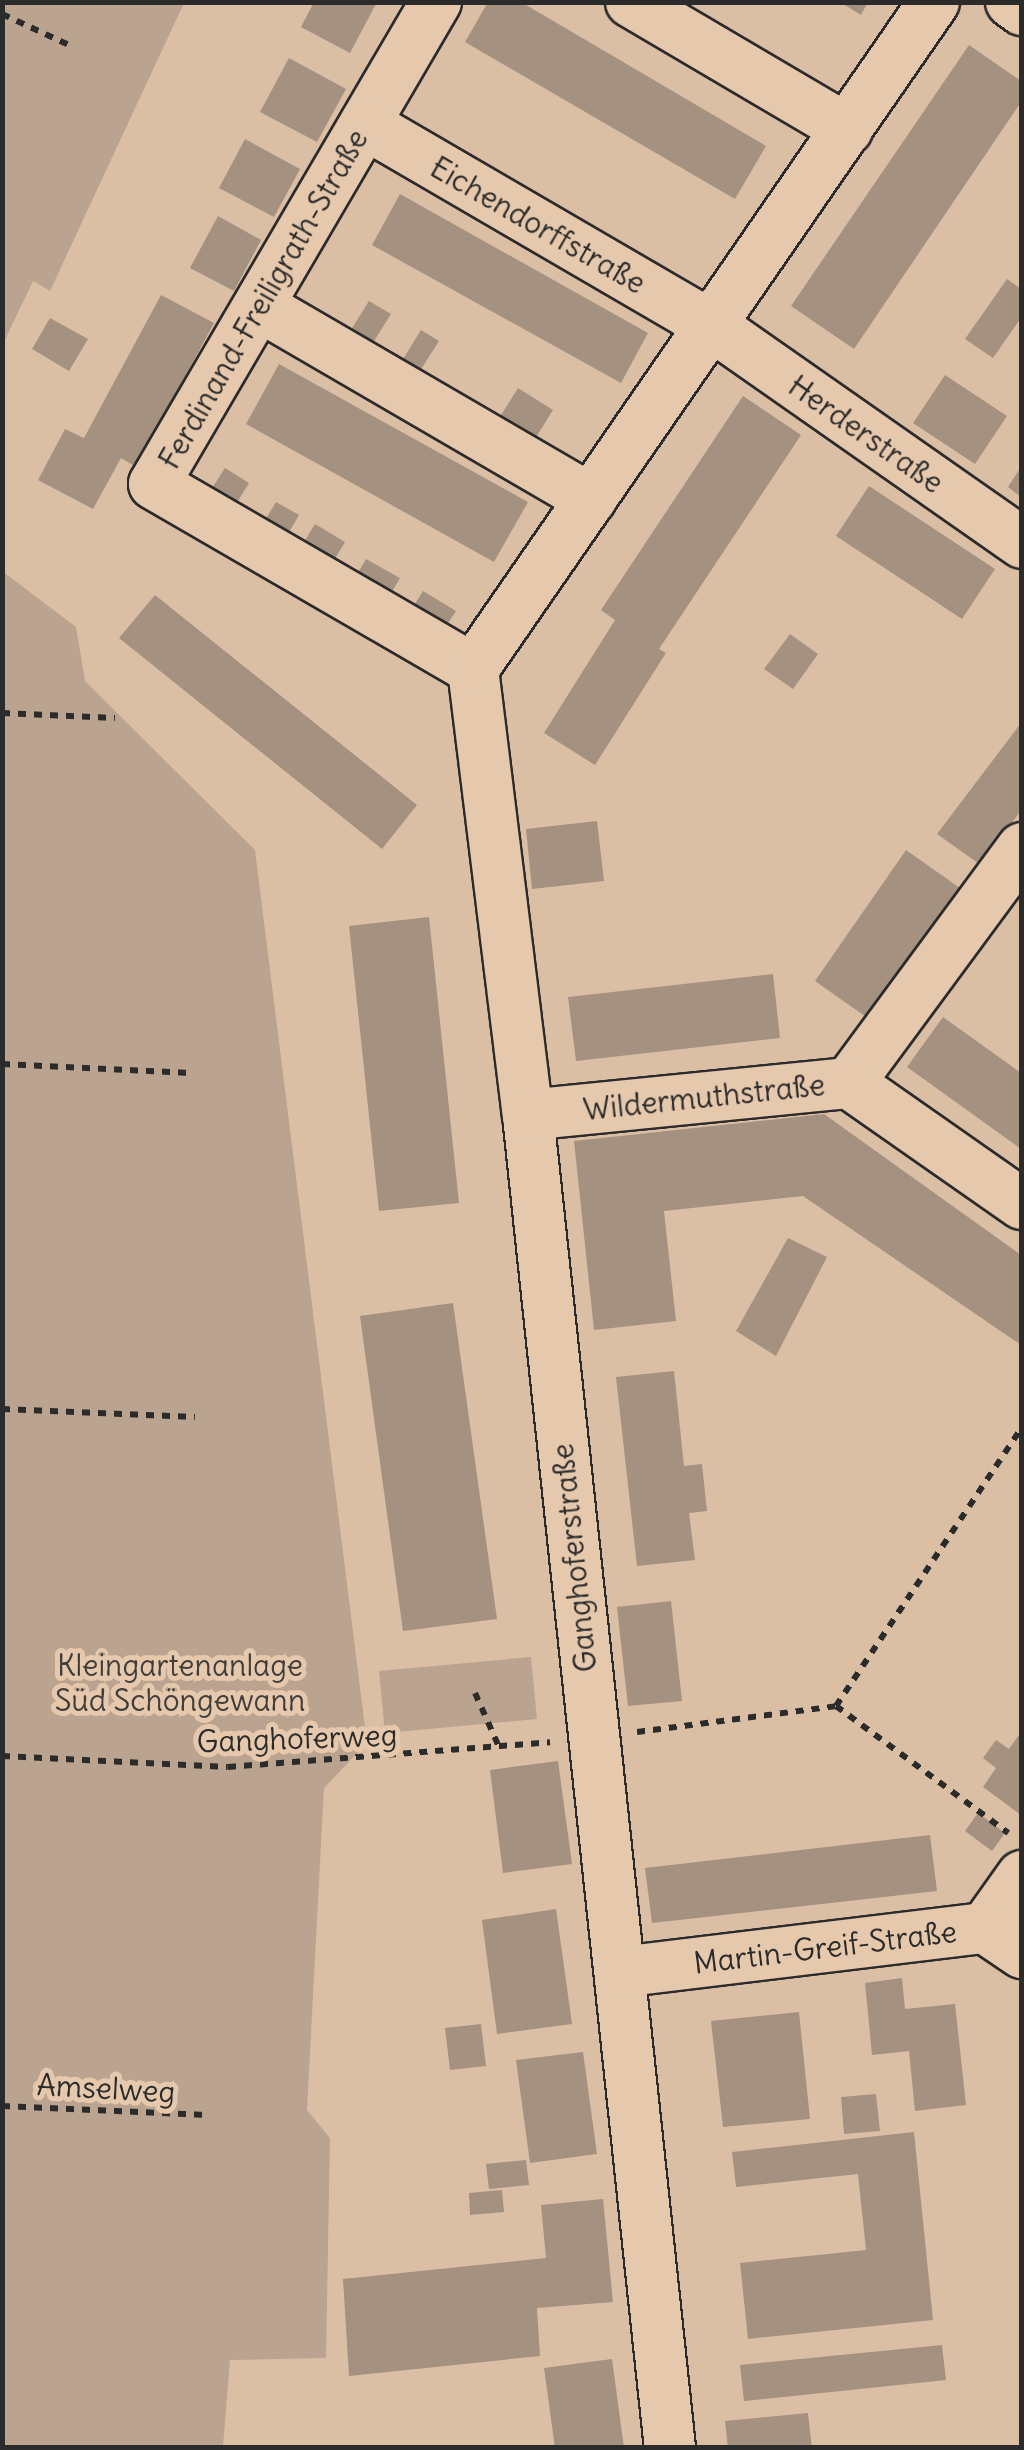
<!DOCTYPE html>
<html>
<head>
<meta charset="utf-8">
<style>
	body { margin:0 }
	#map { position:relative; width:1024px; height:2450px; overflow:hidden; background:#dbbfa5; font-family:Delius,sans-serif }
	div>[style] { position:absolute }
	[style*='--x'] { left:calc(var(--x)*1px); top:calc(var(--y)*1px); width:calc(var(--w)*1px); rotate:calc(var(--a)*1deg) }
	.green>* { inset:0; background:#baa48f }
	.building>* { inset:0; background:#a49180 }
	.path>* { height:6px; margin-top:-3px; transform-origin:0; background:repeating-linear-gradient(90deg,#2b2b2b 0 8px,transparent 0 16px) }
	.roads { filter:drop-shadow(2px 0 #2b2b2b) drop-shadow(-2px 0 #2b2b2b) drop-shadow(0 2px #2b2b2b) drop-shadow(0 -2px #2b2b2b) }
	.street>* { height:50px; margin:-25px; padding:0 25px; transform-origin:25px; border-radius:25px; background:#e6c9ad }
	span { translate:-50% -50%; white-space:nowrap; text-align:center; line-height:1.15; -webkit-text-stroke:10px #e6c9ad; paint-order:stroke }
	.street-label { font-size:30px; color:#2b2b2b }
	.park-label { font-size:30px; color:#403d3a }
	.frame { position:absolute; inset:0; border:5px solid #2b2b2b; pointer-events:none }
</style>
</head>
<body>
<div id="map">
	<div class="green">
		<i style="clip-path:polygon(3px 2px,184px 3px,50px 291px,33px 281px,3px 344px)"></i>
		<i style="clip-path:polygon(2px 571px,76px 627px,85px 681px,255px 850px,367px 1743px,324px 1788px,307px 2110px,330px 2138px,326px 2358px,230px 2360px,223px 2447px,3px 2447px)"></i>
		<i style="clip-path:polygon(531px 1657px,537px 1719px,385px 1733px,379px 1671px)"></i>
	</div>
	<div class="building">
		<i style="clip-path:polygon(314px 2px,377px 2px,350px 53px,301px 27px)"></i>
		<i style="clip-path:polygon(488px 2px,521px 2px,766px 146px,735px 199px,465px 42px)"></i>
		<i style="clip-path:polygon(840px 2px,868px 2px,861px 15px)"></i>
		<i style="clip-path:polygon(969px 45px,1021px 81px,1021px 102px,854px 349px,791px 306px)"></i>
		<i style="clip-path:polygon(289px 58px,346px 89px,317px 142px,260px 112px)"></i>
		<i style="clip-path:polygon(245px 139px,300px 169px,274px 217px,219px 188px)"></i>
		<i style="clip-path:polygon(400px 194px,648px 333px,621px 383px,372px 245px)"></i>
		<i style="clip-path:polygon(218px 216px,261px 240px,234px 291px,190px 268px)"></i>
		<i style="clip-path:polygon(1007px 279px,1021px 289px,1021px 318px,993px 358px,965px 339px)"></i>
		<i style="clip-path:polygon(161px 295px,214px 323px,136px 467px,121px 458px,93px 509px,38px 480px,65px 429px,84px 438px)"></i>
		<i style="clip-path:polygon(369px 301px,391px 314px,371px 346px,349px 333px)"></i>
		<i style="clip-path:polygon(50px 318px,88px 339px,69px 371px,32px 349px)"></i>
		<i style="clip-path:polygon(421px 330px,439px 341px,418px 374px,400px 364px)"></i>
		<i style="clip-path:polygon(279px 364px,528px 502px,494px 562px,246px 424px)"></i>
		<i style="clip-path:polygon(945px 375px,1007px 416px,975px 464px,913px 423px)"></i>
		<i style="clip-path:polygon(518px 388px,553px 410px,533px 442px,498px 420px)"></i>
		<i style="clip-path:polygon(743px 396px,801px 435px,659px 649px,666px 653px,595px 765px,544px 733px,615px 620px,601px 610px)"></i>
		<i style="clip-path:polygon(1021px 467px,1021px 497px,1008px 487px)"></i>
		<i style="clip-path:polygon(225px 468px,249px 483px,230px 514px,205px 499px)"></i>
		<i style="clip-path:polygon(869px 486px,995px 569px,962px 619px,836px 536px)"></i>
		<i style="clip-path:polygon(276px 502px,299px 515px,279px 549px,256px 535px)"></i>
		<i style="clip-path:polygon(315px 524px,345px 542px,325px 575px,295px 557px)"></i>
		<i style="clip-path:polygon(366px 559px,400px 578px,382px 609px,348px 590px)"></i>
		<i style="clip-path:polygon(423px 591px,456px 611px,437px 640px,405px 620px)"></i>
		<i style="clip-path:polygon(155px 595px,417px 805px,382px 849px,119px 638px)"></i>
		<i style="clip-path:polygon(790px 634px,818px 654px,793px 689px,764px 669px)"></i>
		<i style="clip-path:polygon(1021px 723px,1021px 810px,982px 866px,937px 834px)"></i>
		<i style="clip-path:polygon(597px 821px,604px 881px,532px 889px,526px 829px)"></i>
		<i style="clip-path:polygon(906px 850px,960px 888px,869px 1019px,815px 981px)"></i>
		<i style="clip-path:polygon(429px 917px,459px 1203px,379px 1211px,349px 926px)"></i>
		<i style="clip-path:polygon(773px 974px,780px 1038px,576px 1061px,568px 997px)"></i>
		<i style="clip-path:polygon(943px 1017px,1021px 1073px,1021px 1149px,907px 1067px)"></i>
		<i style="clip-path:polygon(824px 1114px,1021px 1255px,1021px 1345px,803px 1196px,664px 1211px,676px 1321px,594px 1330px,574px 1141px)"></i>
		<i style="clip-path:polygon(788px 1238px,827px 1257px,776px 1356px,736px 1331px)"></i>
		<i style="clip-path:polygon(453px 1303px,497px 1619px,403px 1631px,360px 1316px)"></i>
		<i style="clip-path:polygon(674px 1371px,684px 1466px,702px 1464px,707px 1511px,689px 1513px,695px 1560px,637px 1566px,616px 1377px)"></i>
		<i style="clip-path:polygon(671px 1601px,682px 1701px,628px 1706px,617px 1607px)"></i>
		<i style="clip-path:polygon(1021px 1732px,1021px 1815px,983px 1787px,996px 1768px,983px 1758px,996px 1740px,1009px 1749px)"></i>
		<i style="clip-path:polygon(558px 1761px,572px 1864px,503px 1873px,490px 1770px)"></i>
		<i style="clip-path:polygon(978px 1813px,1005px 1833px,992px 1851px,965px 1831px)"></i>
		<i style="clip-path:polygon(930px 1835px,937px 1891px,652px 1923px,645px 1868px)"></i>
		<i style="clip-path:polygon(556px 1909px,572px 2024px,497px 2034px,482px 1920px)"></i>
		<i style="clip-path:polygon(902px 1978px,905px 2009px,955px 2004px,966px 2105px,915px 2111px,909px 2051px,872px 2055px,865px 1983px)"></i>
		<i style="clip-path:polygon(799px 2012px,810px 2119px,723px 2127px,711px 2021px)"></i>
		<i style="clip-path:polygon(481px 2024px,486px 2066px,450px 2070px,445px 2028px)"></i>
		<i style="clip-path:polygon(583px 2052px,597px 2154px,530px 2163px,516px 2060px)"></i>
		<i style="clip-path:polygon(876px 2094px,880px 2131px,844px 2134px,841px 2097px)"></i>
		<i style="clip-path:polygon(914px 2132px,933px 2320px,748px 2339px,740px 2263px,866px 2250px,858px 2174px,736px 2187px,732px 2152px)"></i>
		<i style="clip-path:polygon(526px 2160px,529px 2185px,489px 2189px,486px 2164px)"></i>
		<i style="clip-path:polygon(502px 2190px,504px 2212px,470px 2215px,469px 2193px)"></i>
		<i style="clip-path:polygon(603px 2199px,613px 2302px,537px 2308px,540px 2356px,349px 2376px,343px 2279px,546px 2258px,541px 2205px)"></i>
		<i style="clip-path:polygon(942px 2345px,946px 2380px,744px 2401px,740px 2365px)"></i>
		<i style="clip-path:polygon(612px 2359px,624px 2448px,555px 2448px,544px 2368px)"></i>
		<i style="clip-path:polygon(808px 2413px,812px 2448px,728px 2448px,725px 2421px)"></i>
	</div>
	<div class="path">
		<i style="--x:2;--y:14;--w:72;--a:24.8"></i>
		<i style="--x:2;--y:713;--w:113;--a:2.5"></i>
		<i style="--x:2;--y:1064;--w:189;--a:2.7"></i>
		<i style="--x:2;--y:1409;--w:193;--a:2.4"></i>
		<i style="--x:475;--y:1693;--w:59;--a:66"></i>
		<i style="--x:836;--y:1706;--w:214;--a:36.4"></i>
		<i style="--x:637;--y:1732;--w:201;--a:-7.4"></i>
		<i style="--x:836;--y:1706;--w:335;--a:-56.3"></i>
		<i style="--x:2;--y:1756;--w:226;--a:2.8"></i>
		<i style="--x:228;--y:1767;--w:323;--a:-4.4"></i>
		<i style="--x:2;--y:2106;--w:205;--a:2.5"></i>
	</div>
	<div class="roads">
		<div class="street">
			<i style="--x:436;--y:2;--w:558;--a:120.33"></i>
			<i style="--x:154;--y:484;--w:369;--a:30.1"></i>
			<i style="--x:631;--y:2;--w:251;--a:30.5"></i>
			<i style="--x:1011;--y:2;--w:14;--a:36"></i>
			<i style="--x:365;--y:124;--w:400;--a:30.2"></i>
			<i style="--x:711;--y:325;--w:380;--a:35"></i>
			<i style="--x:259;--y:306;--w:384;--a:30.2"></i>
			<i style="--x:473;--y:669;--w:449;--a:83"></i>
			<i style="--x:528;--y:1115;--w:1341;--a:83.92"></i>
			<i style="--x:473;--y:669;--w:811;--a:-55.35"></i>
			<i style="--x:849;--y:1083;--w:292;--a:-53.6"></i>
			<i style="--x:528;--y:1115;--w:323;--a:-5.7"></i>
			<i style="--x:849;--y:1083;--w:211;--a:35"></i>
			<i style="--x:985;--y:1928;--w:64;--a:-54.6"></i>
			<i style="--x:620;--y:1972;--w:368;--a:-6.9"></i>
			<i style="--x:985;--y:1928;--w:45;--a:34"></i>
		</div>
	</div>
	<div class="street-label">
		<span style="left:538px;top:225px;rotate:30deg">Eichendorffstraße</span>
		<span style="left:263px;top:299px;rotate:-60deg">Ferdinand-Freiligrath-Straße</span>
		<span style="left:866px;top:434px;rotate:35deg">Herderstraße</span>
		<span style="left:704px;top:1097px;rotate:-6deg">Wildermuthstraße</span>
		<span style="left:574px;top:1558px;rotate:-96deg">Ganghoferstraße</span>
		<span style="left:297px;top:1738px;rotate:-2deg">Ganghoferweg</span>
		<span style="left:825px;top:1947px;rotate:-7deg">Martin-Greif-Straße</span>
		<span style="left:106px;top:2088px;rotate:3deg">Amselweg</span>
	</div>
	<div class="park-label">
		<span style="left:180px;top:1682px">Kleingartenanlage<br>Süd Schöngewann</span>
	</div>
	<div class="frame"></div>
</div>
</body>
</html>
